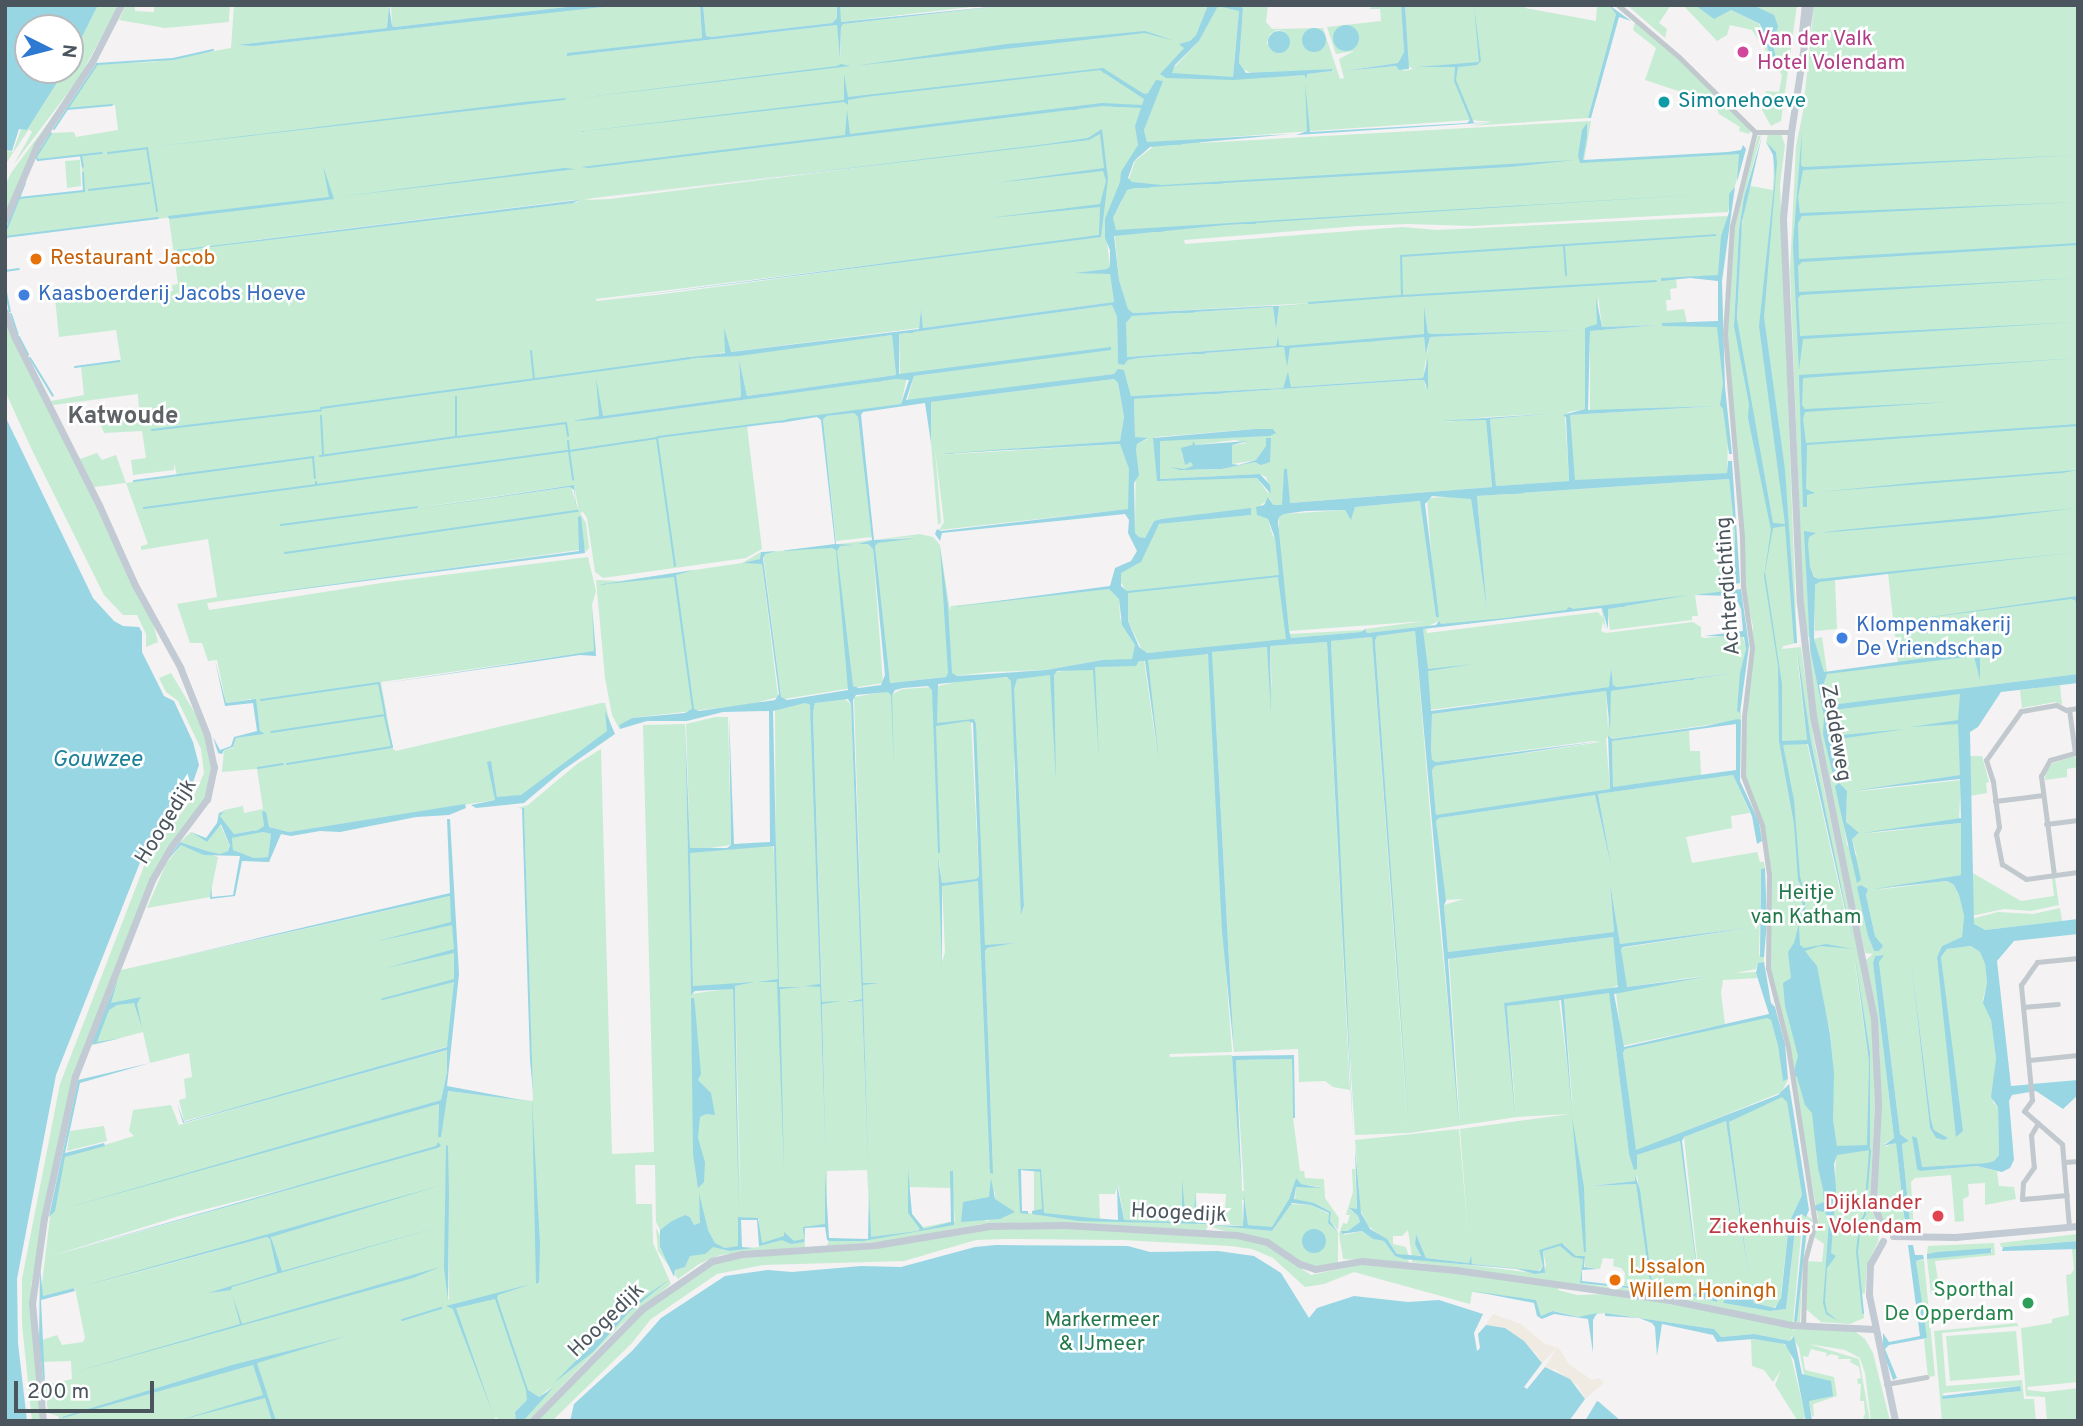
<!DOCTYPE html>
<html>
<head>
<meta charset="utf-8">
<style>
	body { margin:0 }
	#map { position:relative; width:2083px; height:1426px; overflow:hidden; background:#f4f2f2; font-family:Overpass,sans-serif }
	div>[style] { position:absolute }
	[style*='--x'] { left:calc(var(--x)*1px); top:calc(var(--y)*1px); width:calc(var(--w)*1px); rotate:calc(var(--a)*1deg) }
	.green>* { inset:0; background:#c6ecd4 }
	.sand>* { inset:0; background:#f0ebe2 }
	.water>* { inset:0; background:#98d6e4 }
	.round { border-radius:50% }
	.stream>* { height:2px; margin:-1px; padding:0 1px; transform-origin:1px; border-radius:1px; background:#98d6e4 }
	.street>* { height:5px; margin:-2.5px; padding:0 2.5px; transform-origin:2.5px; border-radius:2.5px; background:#c1c9ce }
	.secondary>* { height:7px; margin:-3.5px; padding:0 3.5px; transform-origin:3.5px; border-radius:3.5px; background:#c2cad3 }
	.dots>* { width:19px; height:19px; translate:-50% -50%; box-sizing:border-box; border:4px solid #fff; border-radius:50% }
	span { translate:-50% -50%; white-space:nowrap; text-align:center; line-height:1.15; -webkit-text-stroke:5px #fff; paint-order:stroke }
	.hotel-label { font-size:21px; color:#b23c85 }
	.left { translate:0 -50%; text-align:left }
	.culture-label { font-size:21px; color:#0d838f }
	.food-label { font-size:21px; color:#c56008 }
	.shop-label { font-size:21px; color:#366cbe }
	.street-label { font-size:21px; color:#4b555d }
	.park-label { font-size:21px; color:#22784b }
	.health-label { font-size:21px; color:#be3a42 }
	.right { translate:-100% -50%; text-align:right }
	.leisure-label { font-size:21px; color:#27864d }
	.water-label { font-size:23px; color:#1b8198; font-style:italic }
	.quarter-label { font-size:24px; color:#5f6266; font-weight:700 }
	.frame { position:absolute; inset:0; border:7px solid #4b555d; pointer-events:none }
	.north { position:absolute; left:14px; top:14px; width:70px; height:70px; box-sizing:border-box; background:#fff; border:2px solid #b7bbbe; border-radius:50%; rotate:96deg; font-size:19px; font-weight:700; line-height:28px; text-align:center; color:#4b555d }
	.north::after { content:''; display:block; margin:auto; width:24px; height:32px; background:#2e79d2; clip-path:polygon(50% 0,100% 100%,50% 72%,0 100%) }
	.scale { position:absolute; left:14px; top:1381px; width:140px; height:32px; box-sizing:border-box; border:4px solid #4b555d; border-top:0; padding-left:9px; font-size:21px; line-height:24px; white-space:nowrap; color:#4b555d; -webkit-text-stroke:5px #fff; paint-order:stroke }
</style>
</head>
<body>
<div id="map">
	<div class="green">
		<i style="clip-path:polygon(98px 5px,119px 5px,79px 78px,14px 164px,32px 132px,29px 129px,7px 162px,7px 151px,13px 152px,21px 129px,27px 130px,65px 70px,70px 70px,70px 61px)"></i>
		<i style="clip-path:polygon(126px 5px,135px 5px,135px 11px,154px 12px,154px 5px,230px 5px,229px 19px,229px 22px,165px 28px,119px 20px)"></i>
		<i style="clip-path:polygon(evenodd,234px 5px,389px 5px,387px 28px,236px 45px,253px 46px,561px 11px,621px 5px,700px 5px,702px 38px,567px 56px,837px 25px,841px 59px,841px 26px,843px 24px,1009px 5px,1208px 5px,1196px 35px,1161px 73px,1171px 71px,1199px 41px,1218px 5px,1239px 11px,1233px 77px,1304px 75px,1304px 78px,1306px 74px,1332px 71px,1332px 69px,1254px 74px,1242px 69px,1239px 63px,1243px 9px,1240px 5px,1268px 5px,1266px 22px,1272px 29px,1323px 28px,1340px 79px,1344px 78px,1339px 59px,1354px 51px,1336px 54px,1327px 27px,1381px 21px,1380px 9px,1369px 9px,1375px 5px,1401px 5px,1404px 52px,1398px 63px,1344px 71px,1396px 66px,1404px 71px,1413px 69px,1408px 66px,1405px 5px,1525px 5px,1525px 8px,1596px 21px,1597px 5px,1609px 5px,1616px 14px,1588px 118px,1469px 126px,1493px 122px,1470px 120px,1200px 139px,1200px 143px,1591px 121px,1584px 161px,1744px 152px,1728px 212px,1473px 226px,1408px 224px,1358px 226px,1184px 240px,1185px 244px,1402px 227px,1437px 230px,1727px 216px,1721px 275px,1676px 278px,1677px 288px,1670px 289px,1671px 300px,1666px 300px,1667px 311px,1684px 309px,1687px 323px,1719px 323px,1728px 435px,1727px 473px,1575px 481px,1569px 415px,1717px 406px,1590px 411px,1590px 331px,1659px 325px,1602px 327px,1598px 296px,1597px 324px,1585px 329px,1585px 409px,1569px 412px,1565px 416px,1569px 481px,1496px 486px,1490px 419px,1558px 413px,1487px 417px,1440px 422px,1486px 419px,1492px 487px,1289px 503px,1287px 469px,1284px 469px,1283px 505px,1272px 505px,1270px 498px,1257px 508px,1257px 515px,1268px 519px,1273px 537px,1279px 527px,1279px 517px,1284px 514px,1345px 510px,1351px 519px,1355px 507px,1420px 501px,1436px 617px,1427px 498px,1468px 496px,1471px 499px,1487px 611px,1477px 496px,1729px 479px,1735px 534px,1736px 590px,1695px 595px,1698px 616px,1692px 616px,1692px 620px,1610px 630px,1607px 608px,1603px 609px,1606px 629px,1603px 622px,1601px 631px,1606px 633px,1693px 622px,1701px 627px,1701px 637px,1704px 638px,1742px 635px,1746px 647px,1737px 711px,1741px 712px,1741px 720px,1612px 739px,1609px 735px,1606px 739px,1610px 789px,1436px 816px,1432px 770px,1435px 766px,1601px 742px,1593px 741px,1436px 762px,1432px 761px,1431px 749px,1432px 714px,1606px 691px,1608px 729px,1611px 691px,1735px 673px,1617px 687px,1613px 685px,1610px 667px,1610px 687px,1429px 710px,1423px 629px,1426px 628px,1427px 633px,1598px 612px,1603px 618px,1601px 607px,1439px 627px,1439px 621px,1428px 626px,1367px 633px,1365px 629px,1426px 621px,1289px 631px,1290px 634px,1362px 630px,1362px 632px,1291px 638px,1290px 635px,1286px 639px,1270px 642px,1146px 653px,1141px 648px,1128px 621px,1126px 591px,1119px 579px,1121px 572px,1138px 564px,1156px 528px,1159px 524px,1251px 515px,1251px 509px,1161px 519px,1154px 521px,1145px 538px,1139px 537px,1135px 533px,1136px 450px,1137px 444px,1148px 439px,1135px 437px,1134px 399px,1416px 380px,1424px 380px,1426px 389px,1426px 358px,1423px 378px,1291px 387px,1288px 371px,1283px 388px,1131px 396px,1124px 370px,1118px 370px,1114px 374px,907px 402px,914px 376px,1112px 349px,900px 376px,899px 334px,1112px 305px,1117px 317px,1118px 364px,1124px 365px,1128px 360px,1139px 358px,1284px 347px,1287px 363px,1290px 348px,1401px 337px,1424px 337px,1427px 354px,1430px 337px,1582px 330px,1432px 334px,1428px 333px,1424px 306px,1425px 334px,1284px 347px,1279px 346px,1277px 339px,1276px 346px,1126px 357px,1126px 323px,1132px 316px,1273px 307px,1276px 330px,1279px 306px,1312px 303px,1133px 313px,1128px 309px,1119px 280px,1113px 218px,1121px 203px,1135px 161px,1159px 142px,1147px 142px,1144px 130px,1161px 84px,1146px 94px,1137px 124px,1138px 145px,1105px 227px,1110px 266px,1107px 269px,1084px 272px,1110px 274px,1114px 302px,923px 328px,921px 308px,919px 328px,730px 352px,724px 327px,726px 352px,690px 358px,740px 355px,892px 335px,896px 375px,747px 396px,739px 359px,741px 397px,597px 417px,601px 419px,907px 377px,901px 404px,747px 426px,762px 549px,746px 558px,603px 578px,595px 572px,587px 518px,583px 512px,580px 513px,586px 523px,589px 548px,586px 552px,585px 549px,207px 603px,209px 610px,388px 582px,588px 557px,596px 591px,592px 605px,596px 651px,381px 682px,393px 749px,396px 751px,601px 703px,605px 703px,613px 733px,563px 770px,518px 797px,497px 797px,491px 761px,495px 800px,289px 832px,269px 827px,263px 811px,264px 826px,258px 830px,234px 834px,220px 816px,224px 810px,243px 806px,244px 813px,263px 809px,257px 769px,222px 772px,224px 750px,233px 748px,236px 738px,265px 734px,260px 732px,256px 706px,251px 699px,226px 703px,217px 660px,208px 661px,202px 643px,190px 643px,177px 604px,217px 597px,208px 539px,141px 550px,141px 546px,148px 544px,126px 483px,94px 487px,80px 459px,97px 453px,102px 460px,116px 455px,126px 483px,177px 476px,174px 463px,174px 470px,133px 475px,131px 460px,146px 458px,142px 431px,104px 433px,101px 425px,114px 421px,116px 413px,139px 411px,138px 394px,53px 405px,51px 401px,84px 395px,81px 367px,121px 361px,116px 330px,59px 337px,55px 298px,111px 291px,112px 293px,141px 290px,142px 295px,173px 291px,172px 285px,178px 284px,169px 219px,191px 215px,5px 237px,5px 234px,19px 198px,83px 191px,81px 155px,38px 160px,36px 157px,51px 133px,74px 132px,76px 137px,118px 130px,115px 105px,66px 109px,97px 64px,154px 62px,231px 48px,234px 5px,1341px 26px,1351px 26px,1355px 47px,1350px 50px,1336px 46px,1333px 37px,1341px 26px,234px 5px,1314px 28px,1325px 35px,1323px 48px,1314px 51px,1306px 48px,1303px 39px,1305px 33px,1314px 28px,234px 5px,1277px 30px,1283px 31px,1290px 42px,1283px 52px,1275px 52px,1267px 43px,1270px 34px,1277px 30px,234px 5px,910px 161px,610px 199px,584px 200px,593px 198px,910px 161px,234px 5px,574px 200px,579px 202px,177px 250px,574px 200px,234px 5px,968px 253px,656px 295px,596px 301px,596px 299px,968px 253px,234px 5px,1255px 429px,1275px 430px,1269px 436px,1160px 440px,1160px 479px,1260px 474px,1266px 477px,1271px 492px,1268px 493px,1257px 478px,1157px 480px,1155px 437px,1255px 429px,234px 5px,1266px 438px,1271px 439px,1255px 462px,1222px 469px,1194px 470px,1192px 461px,1185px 465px,1182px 453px,1195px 445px,1235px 440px,1247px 443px,1232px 445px,1232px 464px,1256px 460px,1266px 446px,1266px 438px,234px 5px,574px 485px,579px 512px,571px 487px,416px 508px,574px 485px)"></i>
		<i style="clip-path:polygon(391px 5px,584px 5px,395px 27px,392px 26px)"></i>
		<i style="clip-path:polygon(703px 5px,837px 5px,837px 18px,832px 23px,711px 37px,706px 36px)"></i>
		<i style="clip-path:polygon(840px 5px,988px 5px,840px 22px)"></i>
		<i style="clip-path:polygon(1627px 5px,1671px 5px,1659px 23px,1667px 29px,1665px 38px)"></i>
		<i style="clip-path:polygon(1683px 5px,1695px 5px,1719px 14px,1731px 10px,1759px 24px,1772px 57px,1777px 31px,1773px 15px,1753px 5px,1797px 5px,1781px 121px,1771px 126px,1762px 110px,1766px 91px,1779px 92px,1782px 75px,1752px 30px,1730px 25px,1727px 35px,1717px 41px)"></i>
		<i style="clip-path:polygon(evenodd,1814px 5px,2078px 5px,2078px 674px,1960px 689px,1960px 775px,1852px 792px,1961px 780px,1959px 819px,1864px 834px,1961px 823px,1961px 875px,1876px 890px,1947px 881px,1954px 885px,1959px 895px,1964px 916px,1962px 938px,1942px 946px,1937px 957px,1959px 1137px,1958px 1105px,1941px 957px,1947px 949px,1971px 946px,1980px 952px,1985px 964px,1987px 982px,1983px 999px,1991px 1020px,1996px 1059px,1993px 1102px,1998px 1107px,1999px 1155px,1994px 1161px,1987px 1163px,1922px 1167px,1913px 1142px,1917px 1168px,1920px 1171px,1977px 1166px,1997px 1171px,1999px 1186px,2014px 1187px,2016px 1199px,1985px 1205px,1985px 1183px,1968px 1184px,1969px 1196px,1963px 1199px,1964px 1221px,1955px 1222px,1951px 1175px,1915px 1178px,1911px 1182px,1914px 1233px,1896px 1233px,1886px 1225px,1877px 1210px,1880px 1052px,1866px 960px,1873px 954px,1865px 953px,1819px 739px,1809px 653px,1810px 649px,1824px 717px,1826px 743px,1839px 778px,1830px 729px,1832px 706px,1828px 702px,1814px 639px,1822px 637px,1827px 672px,1898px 663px,1888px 573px,1835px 580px,1837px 629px,1815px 631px,1814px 589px,1817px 581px,1812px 572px,1806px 571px,1810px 639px,1804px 629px,1790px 270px,1796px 146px,1803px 112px,1814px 5px,1837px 783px,1847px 791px,1846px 822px,1859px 834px,1852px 838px,1857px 857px,1847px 845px,1837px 783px,1814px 5px,1861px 885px,1868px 889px,1866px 895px,1875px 936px,1882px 945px,1879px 951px,1874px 951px,1868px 936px,1861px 885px,1814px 5px,1910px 952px,1931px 1120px,1934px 1130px,1948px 1138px,1936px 1138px,1930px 1128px,1910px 952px,1814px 5px,1883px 955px,1879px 962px,1900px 1134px,1909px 1141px,1902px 1143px,1911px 1232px,1906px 1232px,1896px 1142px,1885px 1147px,1884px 1144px,1894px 1138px,1873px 963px,1875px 956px,1883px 955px)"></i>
		<i style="clip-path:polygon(1635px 22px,1679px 59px,1751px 130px,1749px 134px,1739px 131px,1740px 127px,1719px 114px,1715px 103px,1645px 80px,1656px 48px,1633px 30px)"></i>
		<i style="clip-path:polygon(56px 112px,35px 145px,5px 215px,5px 186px,11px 173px)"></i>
		<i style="clip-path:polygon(evenodd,1768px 134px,1781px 134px,1785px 145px,1780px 184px,1797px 643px,1783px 646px,1782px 649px,1801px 647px,1814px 740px,1871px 1015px,1876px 1083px,1870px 1206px,1880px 1228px,1878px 1242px,1867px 1265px,1865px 1293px,1862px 1294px,1864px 1318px,1850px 1324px,1821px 1322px,1806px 1309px,1807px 1261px,1822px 1262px,1824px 1244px,1814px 1237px,1818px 1218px,1793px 1075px,1771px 974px,1771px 884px,1764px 825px,1747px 787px,1744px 770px,1753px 626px,1745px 593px,1726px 328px,1735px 214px,1758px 136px,1761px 135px,1744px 197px,1739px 230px,1734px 325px,1737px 325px,1741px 233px,1746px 197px,1751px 186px,1773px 190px,1774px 156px,1766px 143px,1768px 134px,1796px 649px,1811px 741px,1852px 944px,1807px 743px,1783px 745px,1807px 740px,1796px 649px,1768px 134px,1804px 951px,1811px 958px,1830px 1031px,1833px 1065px,1833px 1119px,1837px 1146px,1868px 1146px,1869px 1062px,1854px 957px,1870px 1052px,1870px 1149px,1836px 1155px,1833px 1236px,1804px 951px)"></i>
		<i style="clip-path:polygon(80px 160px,81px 186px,67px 188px,65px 161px)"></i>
		<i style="clip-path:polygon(5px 319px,153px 623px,158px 642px,146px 647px,146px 634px,137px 615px,123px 615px,104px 595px,32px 450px,5px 391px)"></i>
		<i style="clip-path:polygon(1114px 379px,1118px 383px,1124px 417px,1120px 441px,937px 455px,1121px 444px,1129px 469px,1129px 509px,939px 530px,944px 522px,935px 449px,941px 523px,938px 525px,931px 443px,931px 402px)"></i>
		<i style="clip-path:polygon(854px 413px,858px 417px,872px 537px,836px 541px,823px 419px,827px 416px)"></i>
		<i style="clip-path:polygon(920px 534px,933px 537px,940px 545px,950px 611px,951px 606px,1109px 589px,1119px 599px,1120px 618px,1137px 648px,1135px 653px,1132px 659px,1120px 661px,1102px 660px,1046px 670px,991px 672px,889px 683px,875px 546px,878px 543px,916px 537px,874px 540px)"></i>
		<i style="clip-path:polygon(872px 540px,858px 544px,868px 544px,873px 549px,883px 683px,784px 699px,781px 697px,763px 553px)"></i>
		<i style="clip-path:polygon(761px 552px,761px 558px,756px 561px,762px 564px,778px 697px,752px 704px,632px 718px,619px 725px,620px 730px,612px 715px,605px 678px,596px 580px,620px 581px,742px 563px)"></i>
		<i style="clip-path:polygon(evenodd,1415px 631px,1437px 897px,1460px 1124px,1449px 959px,1613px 937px,1619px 985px,1592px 995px,1609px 992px,1629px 1154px,1636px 1169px,1637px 1155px,1680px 1141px,1700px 1285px,1684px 1137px,1726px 1121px,1749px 1280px,1729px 1122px,1776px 1098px,1782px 1096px,1787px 1102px,1802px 1195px,1789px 1223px,1780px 1302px,1773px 1308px,1754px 1303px,1749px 1285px,1744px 1298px,1725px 1298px,1723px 1303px,1770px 1311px,1786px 1309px,1796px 1222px,1804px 1214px,1812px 1219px,1812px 1226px,1807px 1234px,1803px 1261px,1800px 1322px,1795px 1323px,1805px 1232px,1801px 1235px,1793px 1323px,1699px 1303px,1611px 1291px,1612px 1287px,1684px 1294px,1716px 1302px,1717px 1298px,1703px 1290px,1694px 1294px,1652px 1287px,1624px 1286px,1625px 1273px,1621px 1268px,1613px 1266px,1614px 1259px,1603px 1258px,1600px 1269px,1585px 1267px,1585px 1256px,1576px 1256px,1564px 1244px,1539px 1250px,1543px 1266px,1538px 1271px,1472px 1264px,1472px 1261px,1470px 1263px,1426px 1258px,1416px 1234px,1415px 1244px,1422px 1255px,1412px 1257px,1408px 1230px,1402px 1236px,1393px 1236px,1393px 1244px,1406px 1247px,1409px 1257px,1398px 1255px,1389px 1242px,1368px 1226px,1360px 1209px,1355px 1140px,1459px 1129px,1468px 1234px,1460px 1129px,1571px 1114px,1517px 1117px,1409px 1133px,1355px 1135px,1341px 916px,1331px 641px,1372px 637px,1408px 1131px,1375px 641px,1377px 636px,1415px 631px,1549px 998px,1564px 999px,1573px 1111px,1559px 999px,1507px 1006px,1516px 1115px,1504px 1003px,1549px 998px,1415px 631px,1637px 1175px,1652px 1282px,1650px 1283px,1636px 1184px,1591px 1186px,1635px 1181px,1637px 1175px)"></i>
		<i style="clip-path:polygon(evenodd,1327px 642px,1350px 1090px,1333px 1087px,1325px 1081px,1299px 1082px,1298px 1049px,1234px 1052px,1215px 706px,1223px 931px,1232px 1052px,1169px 1054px,1170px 1057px,1232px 1055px,1242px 1191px,1244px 1191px,1236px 1060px,1292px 1059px,1293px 1117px,1300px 1171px,1304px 1171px,1305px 1178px,1324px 1179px,1325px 1198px,1339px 1218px,1338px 1230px,1330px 1221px,1331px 1212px,1314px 1203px,1295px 1200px,1296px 1187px,1321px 1187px,1300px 1184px,1296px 1178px,1289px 1199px,1272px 1228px,1248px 1225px,1245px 1200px,1242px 1200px,1243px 1226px,1224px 1224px,1226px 1194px,1196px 1193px,1197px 1221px,1209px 1223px,1206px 1230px,982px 1224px,887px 1241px,827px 1246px,829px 1240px,870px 1239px,870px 1220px,867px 1170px,827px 1171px,827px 1226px,805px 1227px,805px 1247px,720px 1255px,699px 1264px,678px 1279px,658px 1251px,656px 1228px,661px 1237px,660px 1248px,677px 1275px,675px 1270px,685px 1267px,690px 1256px,712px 1246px,730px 1251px,759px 1247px,759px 1219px,741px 1217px,738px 1246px,734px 1247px,725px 1248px,715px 1243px,708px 1230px,694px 1225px,690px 1217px,685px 1215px,660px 1230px,656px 1222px,655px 1165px,635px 1165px,636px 1204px,652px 1204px,653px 1243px,671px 1284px,621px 1325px,528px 1421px,523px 1421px,551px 1387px,539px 1397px,534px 1397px,528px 1390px,527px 1401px,515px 1412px,516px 1421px,500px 1421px,496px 1417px,493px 1421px,276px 1421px,266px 1399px,272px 1421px,51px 1421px,59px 1419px,58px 1416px,48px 1413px,45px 1385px,72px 1379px,71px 1361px,41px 1362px,39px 1341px,57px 1335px,62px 1345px,83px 1342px,85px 1338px,75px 1288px,43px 1296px,41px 1292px,50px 1217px,65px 1157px,134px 1136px,129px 1131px,133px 1110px,171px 1105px,179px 1125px,276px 1097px,184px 1121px,179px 1100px,186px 1098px,184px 1079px,192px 1077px,189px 1053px,150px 1063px,143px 1032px,93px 1045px,121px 970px,451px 896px,455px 949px,395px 966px,456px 951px,454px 999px,448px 1046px,302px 1090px,448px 1050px,447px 1072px,441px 1100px,319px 1136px,439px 1104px,438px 1137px,447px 1091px,533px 1101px,524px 809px,518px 808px,528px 805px,577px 764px,601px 749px,612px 1154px,654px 1152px,643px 725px,685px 724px,691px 994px,733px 988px,741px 1212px,735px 986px,751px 983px,693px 987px,690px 853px,773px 845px,776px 874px,775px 709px,805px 703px,811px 706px,820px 985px,805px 986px,820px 986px,826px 1167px,822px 1003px,826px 1003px,822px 1002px,822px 990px,813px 712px,815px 703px,843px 698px,851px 704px,862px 999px,845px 1001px,862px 1001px,867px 1145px,863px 984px,880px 983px,863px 983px,854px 697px,889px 691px,893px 694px,902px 689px,934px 687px,970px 679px,1019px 677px,1144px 660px,1157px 751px,1147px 660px,1207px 652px,1213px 680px,1212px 652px,1267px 647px,1272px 689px,1270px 646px,1327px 642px,974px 719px,985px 946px,1015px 943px,987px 948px,985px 951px,993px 1173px,978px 881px,942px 885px,945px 952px,942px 962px,939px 859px,942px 883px,976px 879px,979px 876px,971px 721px,974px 719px,1327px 642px,1014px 730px,1024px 906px,1022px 913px,1014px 769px,1014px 730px,1327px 642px,448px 1146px,449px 1299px,448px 1300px,446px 1184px,448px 1146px,1327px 642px,1020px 1170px,1034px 1171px,1034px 1214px,1021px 1212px,1020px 1170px,1327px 642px,324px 1179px,121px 1237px,51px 1256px,179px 1216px,324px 1179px,1327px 642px,1118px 1184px,1124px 1220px,1177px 1223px,1100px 1221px,1099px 1194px,1115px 1194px,1118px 1184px,1327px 642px,909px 1187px,952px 1188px,955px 1221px,923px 1227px,912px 1214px,909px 1187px,1327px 642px,995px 1190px,995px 1205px,1015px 1212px,987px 1221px,979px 1218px,962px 1222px,991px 1204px,995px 1190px,1327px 642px,271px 1235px,279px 1272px,257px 1279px,277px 1272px,271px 1239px,267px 1237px,81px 1288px,271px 1235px,1327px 642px,256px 1362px,265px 1395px,253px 1365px,62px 1417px,256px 1362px)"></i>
		<i style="clip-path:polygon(171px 673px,199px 720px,212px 754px,208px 794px,168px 849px,76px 1070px,31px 1286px,42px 1421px,32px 1421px,22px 1324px,22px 1279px,60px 1084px,146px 861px,194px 796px,204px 773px,201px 749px,178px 701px,166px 692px,159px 678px)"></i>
		<i style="clip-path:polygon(2060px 685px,2062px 705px,2055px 702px,2022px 708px,2020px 690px)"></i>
		<i style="clip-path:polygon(715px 717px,728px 717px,731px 845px,695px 850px,690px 848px,686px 724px)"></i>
		<i style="clip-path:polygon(1689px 729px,1690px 751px,1700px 751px,1701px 776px,1613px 787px,1612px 741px)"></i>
		<i style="clip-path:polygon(1970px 756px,1982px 756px,1989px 782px,1986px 783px,1987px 793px,1970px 796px)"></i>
		<i style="clip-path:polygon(2075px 756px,2078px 767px,2067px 769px,2067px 777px,2045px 780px,2046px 770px,2053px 763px)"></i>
		<i style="clip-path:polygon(1733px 775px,1750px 813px,1731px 816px,1732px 828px,1686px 837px,1692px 863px,1757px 852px,1760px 862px,1764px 862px,1765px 868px,1761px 869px,1759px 953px,1760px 957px,1764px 957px,1764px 962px,1758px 963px,1756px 969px,1735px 973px,1756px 972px,1757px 978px,1723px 980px,1721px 993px,1725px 1024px,1622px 1046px,1616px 992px,1703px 976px,1627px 987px,1624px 986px,1621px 948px,1755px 927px,1620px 944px,1610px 883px,1614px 932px,1448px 952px,1444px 905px,1464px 899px,1443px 900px,1436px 821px,1439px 818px,1595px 795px,1612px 870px,1598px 794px)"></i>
		<i style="clip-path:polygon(220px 824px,230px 847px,228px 851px,220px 854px,207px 851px,180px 842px,191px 832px,207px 842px)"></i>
		<i style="clip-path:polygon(263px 832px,271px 834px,268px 857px,254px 858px,233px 850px,232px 838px)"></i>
		<i style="clip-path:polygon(181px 845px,218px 857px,210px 897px,147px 908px,166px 864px)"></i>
		<i style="clip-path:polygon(1971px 872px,2021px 901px,2054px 896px,2052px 878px,2055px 878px,2059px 905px,2031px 911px,2004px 909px,1971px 916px)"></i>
		<i style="clip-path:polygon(2060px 908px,2062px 921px,1985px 930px,1977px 928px,1971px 919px,1998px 912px,2033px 914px)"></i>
		<i style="clip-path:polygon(1766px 1017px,1771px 1020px,1778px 1046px,1783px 1080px,1788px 1079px,1782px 1092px,1636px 1151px,1627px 1095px,1623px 1053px,1625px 1049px)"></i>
		<i style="clip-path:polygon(104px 1126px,107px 1141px,67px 1151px,70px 1131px)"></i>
		<i style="clip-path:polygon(1352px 1169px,1355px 1169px,1357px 1209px,1349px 1209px,1358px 1216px,1360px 1222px,1348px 1231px,1341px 1231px,1344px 1235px,1362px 1231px,1373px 1239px,1384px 1241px,1395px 1256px,1409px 1259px,1408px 1263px,1343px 1259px,1339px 1234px,1343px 1223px,1347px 1224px,1350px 1215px,1346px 1215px,1353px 1192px)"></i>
		<i style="clip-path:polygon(1291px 1204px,1311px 1205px,1329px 1214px,1328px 1223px,1338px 1232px,1338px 1263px,1318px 1266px,1300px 1262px,1281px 1248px,1211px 1227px,1211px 1225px,1217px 1225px,1272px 1231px)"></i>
		<i style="clip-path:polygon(998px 1228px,1091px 1229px,1230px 1236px,1264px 1243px,1311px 1275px,1363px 1264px,1468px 1273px,1558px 1286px,1558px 1290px,1577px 1295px,1608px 1294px,1675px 1303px,1793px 1327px,1793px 1332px,1795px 1327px,1853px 1330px,1865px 1339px,1873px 1353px,1890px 1421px,1871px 1421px,1865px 1373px,1860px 1358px,1845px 1350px,1809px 1344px,1859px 1359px,1870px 1421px,1863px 1418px,1865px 1414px,1864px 1401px,1860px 1401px,1861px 1384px,1858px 1384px,1857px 1379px,1861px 1378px,1859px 1367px,1850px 1362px,1851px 1359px,1838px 1359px,1839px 1356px,1831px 1354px,1826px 1357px,1827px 1353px,1811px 1349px,1808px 1357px,1803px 1356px,1805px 1370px,1834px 1377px,1837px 1396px,1813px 1404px,1814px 1416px,1812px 1417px,1799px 1348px,1792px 1336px,1790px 1341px,1754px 1334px,1720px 1337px,1714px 1329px,1605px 1313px,1578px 1317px,1555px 1311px,1541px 1316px,1536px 1300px,1472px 1292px,1470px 1304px,1354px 1272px,1324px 1284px,1305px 1287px,1273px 1258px,1252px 1249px,1230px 1246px,1123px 1240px,1007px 1239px,976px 1240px,904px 1261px,763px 1265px,717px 1274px,651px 1319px,631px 1344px,552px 1421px,536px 1421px,651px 1305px,718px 1261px)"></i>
		<i style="clip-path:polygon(2078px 1234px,2078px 1241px,2001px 1247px,2000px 1243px)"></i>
		<i style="clip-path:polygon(1994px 1243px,1995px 1255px,1935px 1261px,1940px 1293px,1931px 1294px,1927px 1259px,1992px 1252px,1991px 1248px,1927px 1254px,1928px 1246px)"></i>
		<i style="clip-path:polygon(1560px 1246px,1583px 1259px,1580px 1283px,1610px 1287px,1609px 1289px,1412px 1262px,1412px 1259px,1419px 1259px,1543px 1274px,1546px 1265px,1543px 1251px)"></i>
		<i style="clip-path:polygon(2072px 1249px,2078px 1249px,2078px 1382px,2027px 1387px,2028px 1390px,2046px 1392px,2078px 1388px,2078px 1421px,2047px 1421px,2045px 1397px,2026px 1396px,2021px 1328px,2052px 1323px,2052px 1319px,2069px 1315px,2066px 1275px,2071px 1274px,2074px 1269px)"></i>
		<i style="clip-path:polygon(1924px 1260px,1935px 1376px,1928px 1377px,1924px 1340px,1927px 1337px,1923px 1326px,1916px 1261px)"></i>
		<i style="clip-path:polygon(evenodd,2017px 1323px,2018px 1326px,1942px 1333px,1946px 1386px,2022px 1380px,2024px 1399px,2034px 1399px,2036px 1421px,1942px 1421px,1934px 1331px,2017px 1323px,2020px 1386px,2020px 1391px,1944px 1399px,1943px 1393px,2020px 1386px)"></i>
		<i style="clip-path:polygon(2016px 1331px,2020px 1375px,1950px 1381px,1946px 1336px)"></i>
		<i style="clip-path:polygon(1751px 1339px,1782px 1343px,1789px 1348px,1806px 1418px,1797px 1420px,1775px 1385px,1781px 1370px,1773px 1382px,1764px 1370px,1752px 1366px)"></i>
	</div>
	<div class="sand">
		<i style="clip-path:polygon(1493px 1314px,1521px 1324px,1545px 1344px,1559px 1348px,1569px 1364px,1592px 1380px,1599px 1378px,1604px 1383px,1585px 1399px,1578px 1386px,1556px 1370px,1545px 1367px,1557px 1348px,1542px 1363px,1536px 1353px,1486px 1325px)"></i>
	</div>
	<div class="water">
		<i style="clip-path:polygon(5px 5px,98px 5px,70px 61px,70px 28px,28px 28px,28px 70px,65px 70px,27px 130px,19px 129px,12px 151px,5px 150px)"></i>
		<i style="clip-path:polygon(389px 5px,392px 26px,395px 27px,584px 5px,621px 5px,253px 46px,236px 45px,387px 28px)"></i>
		<i style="clip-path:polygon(700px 5px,703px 5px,706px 36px,711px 37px,832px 23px,837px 18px,837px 5px,840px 5px,841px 22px,1009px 5px,843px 24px,841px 27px,840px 59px,837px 25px,567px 56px,567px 53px,702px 38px)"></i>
		<i style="clip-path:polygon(evenodd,1208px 5px,1240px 5px,1243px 9px,1239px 63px,1246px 73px,1332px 69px,1332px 71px,1307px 74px,1306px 79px,1304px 75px,1233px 80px,1166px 78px,1160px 74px,1184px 48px,1179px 44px,1190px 41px,1196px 35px,1208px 5px,1218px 6px,1239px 11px,1233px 77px,1172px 73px,1175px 65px,1199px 41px,1218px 6px)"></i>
		<i style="clip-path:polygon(1401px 5px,1405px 5px,1409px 69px,1399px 70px,1396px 66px,1344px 71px,1398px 63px,1404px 52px)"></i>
		<i style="clip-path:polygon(1474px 5px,1481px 61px,1477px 65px,1458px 67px,1456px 80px,1474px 123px,1496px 122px,1296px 135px,1307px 131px,1305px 83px,1310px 132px,1467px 123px,1470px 120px,1454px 81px,1455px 67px,1417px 67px,1479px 62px)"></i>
		<i style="clip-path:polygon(1609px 5px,1631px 21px,1619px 17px,1591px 118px,1588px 118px,1616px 14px)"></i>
		<i style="clip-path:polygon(1695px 5px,1753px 5px,1774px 15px,1778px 26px,1773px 45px,1776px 59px,1770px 55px,1760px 24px,1731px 10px,1714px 19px)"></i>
		<i class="round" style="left:1333px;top:25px;width:26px;height:26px"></i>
		<i class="round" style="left:1302px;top:28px;width:24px;height:24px"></i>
		<i class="round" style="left:1268px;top:31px;width:22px;height:22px"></i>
		<i style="clip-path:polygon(1145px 31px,1175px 41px,1145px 33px,854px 66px,1007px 44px)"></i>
		<i style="clip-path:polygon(841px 64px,850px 66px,572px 99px,837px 66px)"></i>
		<i style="clip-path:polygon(evenodd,1103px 68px,1144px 94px,1148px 93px,1156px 80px,1163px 81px,1144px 130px,1147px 142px,1291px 134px,1150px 147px,1134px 161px,1128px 178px,1132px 182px,1162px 185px,1575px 160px,1509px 167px,1134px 188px,1127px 190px,1113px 218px,1116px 230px,1723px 193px,1225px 225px,1114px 236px,1119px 280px,1128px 309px,1133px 313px,1314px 304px,1279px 306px,1276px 330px,1273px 307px,1132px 316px,1126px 323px,1127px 357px,1276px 346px,1278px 336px,1279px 345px,1284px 346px,1424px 334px,1424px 306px,1428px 333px,1432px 334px,1583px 330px,1430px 337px,1426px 354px,1424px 337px,1290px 348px,1287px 367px,1284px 347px,1139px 358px,1128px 360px,1124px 365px,1118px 364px,1117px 317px,1112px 305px,899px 334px,899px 374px,1111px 347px,1111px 350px,914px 376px,906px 400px,1114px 374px,1118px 369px,1124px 370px,1131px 396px,1283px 388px,1288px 371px,1291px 387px,1423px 378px,1428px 358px,1428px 390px,1424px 380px,1416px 380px,1134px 399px,1135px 437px,1148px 438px,1137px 444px,1136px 450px,1139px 475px,1134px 483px,1135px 533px,1139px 537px,1145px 538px,1154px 521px,1161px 519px,1251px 508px,1251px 515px,1159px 524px,1141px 562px,1121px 573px,1121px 586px,1127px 591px,1279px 575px,1275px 538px,1268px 519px,1257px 515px,1256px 507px,1264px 505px,1268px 497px,1273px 505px,1282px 505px,1284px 469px,1287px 469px,1290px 503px,1492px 487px,1486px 420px,1440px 421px,1559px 413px,1490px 419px,1496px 486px,1569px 481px,1566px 417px,1563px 415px,1585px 409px,1585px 328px,1597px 324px,1596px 297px,1602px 327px,1659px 325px,1590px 331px,1588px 410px,1717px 406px,1570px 415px,1575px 480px,1727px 473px,1728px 461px,1732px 461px,1740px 583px,1735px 584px,1735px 534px,1729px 479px,1477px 496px,1487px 611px,1471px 499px,1432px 496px,1425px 504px,1439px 617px,1436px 617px,1420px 501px,1355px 507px,1351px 520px,1345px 510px,1305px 511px,1284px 514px,1279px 517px,1278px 522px,1289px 631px,1291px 638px,1361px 632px,1365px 629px,1367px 633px,1436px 625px,1439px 621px,1441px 624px,1506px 618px,1566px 610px,1569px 607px,1573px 609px,1689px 595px,1608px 609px,1608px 629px,1602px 608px,1423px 629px,1428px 669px,1474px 664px,1428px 671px,1431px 711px,1609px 687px,1611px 667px,1613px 685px,1617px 687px,1735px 673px,1611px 691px,1610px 731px,1606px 691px,1432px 714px,1431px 749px,1432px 760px,1436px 762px,1603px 741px,1435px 766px,1432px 770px,1436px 815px,1610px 789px,1608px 735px,1612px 739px,1706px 726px,1738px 719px,1741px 720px,1740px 781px,1759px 822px,1762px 841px,1757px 844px,1752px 816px,1733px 775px,1598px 794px,1612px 870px,1595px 795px,1439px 818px,1436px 821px,1446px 901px,1444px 905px,1448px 952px,1614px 932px,1610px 883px,1620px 944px,1755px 927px,1623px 947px,1621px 949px,1627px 987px,1703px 977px,1614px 994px,1624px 1047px,1769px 1014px,1756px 973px,1758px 963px,1764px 962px,1771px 1003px,1775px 1007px,1785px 1044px,1788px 1079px,1783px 1081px,1778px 1046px,1771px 1020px,1767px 1018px,1625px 1049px,1623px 1053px,1636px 1150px,1778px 1095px,1789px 1084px,1809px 1210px,1806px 1217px,1801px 1214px,1796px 1222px,1786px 1309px,1770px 1311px,1723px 1303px,1725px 1298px,1746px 1297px,1749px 1285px,1754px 1303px,1775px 1308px,1781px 1298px,1789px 1223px,1802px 1195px,1787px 1102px,1782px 1097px,1729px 1122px,1749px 1280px,1726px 1121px,1684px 1137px,1682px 1141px,1699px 1285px,1680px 1141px,1637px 1155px,1637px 1169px,1634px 1170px,1629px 1154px,1609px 993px,1564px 999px,1572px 1111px,1561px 1000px,1507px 1006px,1515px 1115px,1504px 1003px,1618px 987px,1613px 937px,1448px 959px,1459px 1125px,1415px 631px,1377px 636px,1375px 641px,1409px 1131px,1372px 637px,1331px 641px,1353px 1133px,1327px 642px,1270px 646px,1271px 713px,1267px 647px,1212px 652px,1234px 1052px,1222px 931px,1208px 654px,1148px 660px,1159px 760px,1145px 661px,1139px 661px,1136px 666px,1095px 667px,1099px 759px,1093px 670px,1057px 671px,1054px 675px,1056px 781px,1050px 675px,1017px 679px,1014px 689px,1024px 906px,1021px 915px,1011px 681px,1007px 677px,938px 684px,937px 723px,974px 719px,976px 724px,985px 945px,1015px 943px,987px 948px,985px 951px,993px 1174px,990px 1173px,978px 881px,942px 886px,942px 967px,938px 858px,942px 883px,976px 879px,979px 876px,973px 723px,968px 721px,936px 726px,940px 853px,938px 853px,932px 690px,928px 686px,903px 688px,895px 690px,892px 695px,894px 770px,891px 695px,888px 692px,856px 695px,853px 700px,863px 983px,880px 983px,863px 985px,868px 1165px,862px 1001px,845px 1002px,862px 999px,851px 704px,848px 699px,815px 703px,813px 712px,822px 1002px,842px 1001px,822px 1004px,826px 1167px,820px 987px,804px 986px,820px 984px,810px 705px,805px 703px,773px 711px,779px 987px,801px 987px,780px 989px,784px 1170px,777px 982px,758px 982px,778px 979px,774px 846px,690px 853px,693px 986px,755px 982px,735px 986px,739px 1212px,733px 989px,695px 991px,691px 995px,685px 724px,690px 848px,727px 848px,731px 845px,729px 716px,734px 844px,770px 842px,769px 711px,723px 712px,687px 721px,647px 721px,620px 729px,619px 725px,632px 718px,685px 713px,692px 709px,674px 577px,597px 585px,694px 570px,676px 575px,694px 709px,699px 711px,775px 700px,779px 694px,762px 564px,743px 563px,760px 559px,761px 552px,777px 551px,765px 554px,763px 558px,781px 697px,787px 700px,848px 690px,836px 550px,832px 548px,780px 551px,835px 544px,821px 420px,817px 417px,780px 423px,787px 419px,901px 404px,909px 380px,896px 379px,601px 419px,572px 421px,599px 416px,596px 378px,603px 416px,741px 397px,739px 359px,747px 396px,896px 375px,892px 335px,739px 356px,675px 359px,725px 353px,724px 327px,731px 352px,919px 329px,921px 308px,923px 328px,1114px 302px,1110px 274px,1075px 273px,1107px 269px,1110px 266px,1110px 250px,1105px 238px,1105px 219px,1120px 182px,1121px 172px,1138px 145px,1135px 126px,1141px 108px,1103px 106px,589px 168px,581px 167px,845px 135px,847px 110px,850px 134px,1102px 103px,1142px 105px,1144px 99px,1100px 70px,865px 97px,848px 100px,848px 105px,844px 102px,576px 132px,844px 100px,844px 74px,848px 97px,1103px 68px,1114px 379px,1118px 383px,1124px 417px,1120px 441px,937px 454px,1120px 444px,1129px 469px,1128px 509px,941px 531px,937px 529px,935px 534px,940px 541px,942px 533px,1125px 514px,1129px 520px,1128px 533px,1137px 551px,1131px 561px,1115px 568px,1110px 586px,953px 607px,1109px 589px,1119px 599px,1122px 625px,1135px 645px,1132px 659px,1102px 660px,1046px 670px,957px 676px,952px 673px,948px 606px,940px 547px,948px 673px,946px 677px,890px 683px,875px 546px,878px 543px,916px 538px,874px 540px,861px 415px,863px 412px,925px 403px,931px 443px,931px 402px,1114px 379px,1103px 68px,854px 413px,858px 417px,872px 540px,858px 544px,868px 544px,873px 549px,885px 675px,881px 685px,859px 688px,853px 686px,837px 551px,840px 546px,854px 545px,836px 544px,823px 419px,827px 416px,854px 413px,1103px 68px,1278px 577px,1286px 639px,1147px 653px,1139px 647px,1128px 621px,1128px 593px,1278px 577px,1103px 68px,1736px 724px,1736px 770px,1613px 787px,1612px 741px,1736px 724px)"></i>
		<i style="clip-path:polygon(567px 98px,564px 100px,152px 147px,524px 102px)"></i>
		<i style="clip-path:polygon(1587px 123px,1587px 136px,1583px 160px,1728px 152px,1741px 150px,1743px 145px,1746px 149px,1737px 182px,1739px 154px,1580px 163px,1578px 156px,1582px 130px)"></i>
		<i style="clip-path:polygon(1102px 129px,1108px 179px,1101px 237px,596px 301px,1099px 235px,1100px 207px,989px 218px,1100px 204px,1106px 181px,1103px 171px,995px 183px,1104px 168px,1100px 134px,1089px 140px,583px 200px,1047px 144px,1088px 138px)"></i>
		<i style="clip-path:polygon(1802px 131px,1801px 165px,1803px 167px,2078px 155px,1803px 170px,1798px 197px,1800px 213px,2078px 202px,1802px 216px,1798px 223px,1799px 259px,2078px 243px,2078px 245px,1802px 262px,1798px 266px,1799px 292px,2078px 278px,1801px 295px,1798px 298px,1800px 336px,2078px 322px,1803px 339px,1799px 370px,1793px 244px)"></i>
		<i style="clip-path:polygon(1769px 135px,1767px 143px,1776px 152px,1777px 163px,1764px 317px,1785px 470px,1797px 643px,1794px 643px,1785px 526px,1773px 528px,1765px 572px,1782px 684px,1782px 741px,1807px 740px,1797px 649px,1811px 741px,1853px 944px,1808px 744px,1783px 745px,1794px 800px,1800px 876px,1805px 896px,1805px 910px,1799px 927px,1800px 945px,1804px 948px,1826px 944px,1853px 949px,1820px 946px,1805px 951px,1817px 966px,1830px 1034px,1834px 1073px,1833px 1119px,1837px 1146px,1867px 1145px,1869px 1062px,1855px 957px,1870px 1052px,1870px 1150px,1837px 1155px,1834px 1164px,1836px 1189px,1831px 1253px,1836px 1256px,1827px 1268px,1825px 1301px,1827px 1312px,1838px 1321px,1826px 1314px,1823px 1303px,1829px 1222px,1825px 1212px,1814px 1210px,1814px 1206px,1824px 1202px,1823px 1189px,1818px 1168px,1812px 1113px,1805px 1105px,1797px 1077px,1793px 1075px,1798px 1056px,1785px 1006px,1783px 983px,1791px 978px,1788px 952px,1794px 943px,1803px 908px,1801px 886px,1798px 880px,1794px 824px,1779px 741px,1778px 666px,1764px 576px,1771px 530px,1748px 418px,1749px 404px,1734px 326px,1739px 230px,1744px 197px,1762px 136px,1742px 222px,1737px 319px,1773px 523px,1785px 524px,1759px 326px,1775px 177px,1773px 155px,1767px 143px)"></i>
		<i style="clip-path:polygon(323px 166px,334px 199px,169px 219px,168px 216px,329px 197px)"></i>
		<i style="clip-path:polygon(564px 168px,576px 169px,337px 197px)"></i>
		<i style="clip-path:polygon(1735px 187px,1722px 281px,1725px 387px,1732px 454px,1729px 454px,1723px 409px,1720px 405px,1723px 384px,1717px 327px,1662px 326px,1662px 323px,1718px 321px,1718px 281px,1690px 278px,1661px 281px,1661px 278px,1718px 275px,1721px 236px,1729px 212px,1729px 194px)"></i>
		<i style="clip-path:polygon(579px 200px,573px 203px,177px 251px,177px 250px)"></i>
		<i style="clip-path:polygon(2078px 358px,1803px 378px,1802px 405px,1805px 409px,1948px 402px,1805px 412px,1803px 419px,1806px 443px,2078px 424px,2078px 426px,1807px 445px,1806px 489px,1815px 493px,1807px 495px,1807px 507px,1803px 507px,1799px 375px)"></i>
		<i style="clip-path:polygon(5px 416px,93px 598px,114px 621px,123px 626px,139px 627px,142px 632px,142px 652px,164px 696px,174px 701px,193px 742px,199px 765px,190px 791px,141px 860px,56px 1075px,17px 1279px,18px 1343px,27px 1421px,5px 1421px)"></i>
		<i style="clip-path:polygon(1255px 429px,1273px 429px,1276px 433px,1270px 436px,1160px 441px,1160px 479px,1260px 474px,1270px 485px,1271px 494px,1257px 478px,1157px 481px,1153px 438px)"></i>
		<i style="clip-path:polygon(1266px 438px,1271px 438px,1270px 462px,1261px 465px,1255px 462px,1222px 469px,1180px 470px,1169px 467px,1184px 469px,1193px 466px,1191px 462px,1185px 465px,1181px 448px,1165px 452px,1192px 445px,1194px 441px,1195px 445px,1248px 441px,1232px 445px,1232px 464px,1239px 465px,1256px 460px,1266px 446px)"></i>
		<i style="clip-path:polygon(2078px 470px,2062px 473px,1818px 492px,1922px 482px)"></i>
		<i style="clip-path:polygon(574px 485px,577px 513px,574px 490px,570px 487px,409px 510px)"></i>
		<i style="clip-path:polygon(2078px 508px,1987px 519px,1820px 533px,1841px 530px)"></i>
		<i style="clip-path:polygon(581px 516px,585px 553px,232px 598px,579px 551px,578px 517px)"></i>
		<i style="clip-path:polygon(1804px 531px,1816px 533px,1809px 537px,1808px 544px,1810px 567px,1814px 577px,1818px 579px,2078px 552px,1819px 582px,1815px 585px,1814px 639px,1824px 672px,1977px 651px,1980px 654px,1980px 680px,1974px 656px,1827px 674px,1824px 683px,1831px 705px,2078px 674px,2078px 683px,2001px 692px,1978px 727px,1970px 732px,1974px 924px,1985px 930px,2078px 919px,2078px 934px,2014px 941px,1997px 961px,2011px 1086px,2078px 1080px,2078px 1095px,2063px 1109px,2036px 1091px,2012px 1095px,2009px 1101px,2014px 1160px,2010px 1168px,2002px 1172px,1977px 1166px,1920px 1171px,1917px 1169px,1912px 1136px,1917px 1138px,1922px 1167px,1987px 1163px,1994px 1161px,1999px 1155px,1998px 1107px,1991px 1097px,1996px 1059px,1991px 1020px,1983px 1003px,1987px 982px,1985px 964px,1980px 952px,1971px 946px,1947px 949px,1941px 957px,1963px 1131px,1956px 1137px,1937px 957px,1942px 946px,1962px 937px,1964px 916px,1959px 895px,1954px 885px,1947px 881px,1874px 889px,1961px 875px,1961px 823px,1863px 833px,1961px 818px,1960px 779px,1852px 791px,1960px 775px,1958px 724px,1911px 727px,1958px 720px,1960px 694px,1833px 710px,1832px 736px,1905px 729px,1833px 740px,1832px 747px,1839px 778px,1834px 779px,1823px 734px,1824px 717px,1810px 649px)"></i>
		<i style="clip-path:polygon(1741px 589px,1749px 646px,1740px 713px,1737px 711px,1740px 673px,1746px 649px,1744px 637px,1704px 636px,1743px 631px,1741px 609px,1735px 596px,1694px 595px)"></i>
		<i style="clip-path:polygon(2078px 596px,2077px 607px,2075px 600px,2071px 599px,1895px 622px)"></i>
		<i style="clip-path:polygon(592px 608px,596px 656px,580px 655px,379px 684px,594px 651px)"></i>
		<i style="clip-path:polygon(215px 660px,226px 703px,256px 699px,260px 731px,265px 734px,236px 738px,233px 747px,224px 750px,222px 754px,218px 753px,213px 737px,220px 750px,231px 746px,234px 737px,257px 731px,253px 703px,225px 706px)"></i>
		<i style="clip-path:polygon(605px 711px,615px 734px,563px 770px,524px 803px,476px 808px,471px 805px,495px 800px,487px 762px,491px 761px,497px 797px,521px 795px,607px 731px)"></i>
		<i style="clip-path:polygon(1839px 783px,1847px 791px,1846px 822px,1859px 833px,1852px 839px,1861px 880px,1857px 883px,1839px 805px,1835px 786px)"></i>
		<i style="clip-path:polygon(evenodd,465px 804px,466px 808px,449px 815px,416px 817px,340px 832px,320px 831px,291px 836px,281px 834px,269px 862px,242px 861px,235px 896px,210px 899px,211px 886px,212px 897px,233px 895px,240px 856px,204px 855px,181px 845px,165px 863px,180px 842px,207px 851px,220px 854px,228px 851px,230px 846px,221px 824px,207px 842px,191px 832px,206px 838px,217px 823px,219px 813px,224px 811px,220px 816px,234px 834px,258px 830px,264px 826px,262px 811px,266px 812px,269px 827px,289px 832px,465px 804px,263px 832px,271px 834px,268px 857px,254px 858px,233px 850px,232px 838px,263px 832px)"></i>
		<i style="clip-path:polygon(522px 808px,524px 808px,533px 1093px,530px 1060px)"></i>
		<i style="clip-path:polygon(447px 819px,450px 819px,459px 974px,447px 1086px,527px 1101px,448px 1091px,441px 1137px,438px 1137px,439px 1104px,59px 1210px,441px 1100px,447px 1072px,447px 1050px,183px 1123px,177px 1103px,184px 1122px,447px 1047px,454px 982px,383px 1000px,380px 999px,454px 979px,454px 953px,386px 968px,454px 949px,452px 925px,374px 942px,451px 922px,450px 896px,178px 957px,450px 893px)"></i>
		<i style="clip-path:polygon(1765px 868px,1767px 921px,1764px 957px,1760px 957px,1761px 869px)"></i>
		<i style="clip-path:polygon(1861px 885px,1868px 889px,1866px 895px,1875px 936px,1883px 946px,1879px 951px,1874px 951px,1868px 936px,1857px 887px)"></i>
		<i style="clip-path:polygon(1910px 952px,1931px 1120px,1934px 1130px,1948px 1138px,1944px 1140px,1936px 1138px,1930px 1128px)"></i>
		<i style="clip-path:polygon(1884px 955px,1879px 962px,1900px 1134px,1909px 1141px,1902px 1144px,1911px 1232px,1906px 1232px,1896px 1143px,1883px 1146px,1894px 1138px,1873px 963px,1875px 956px)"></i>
		<i style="clip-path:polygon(118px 979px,111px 1003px,141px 997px,137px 1004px,142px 1028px,134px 1003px,117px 1005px,109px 1010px,97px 1042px,122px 1038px,90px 1045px)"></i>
		<i style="clip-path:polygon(691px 998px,694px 998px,695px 1006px,701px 1074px,698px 1080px,711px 1093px,715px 1115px,706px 1114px,700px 1117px,698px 1138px,705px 1162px,704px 1182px,698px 1188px,693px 1154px)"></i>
		<i style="clip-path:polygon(1294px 1055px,1295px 1118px,1293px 1118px,1292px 1059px,1236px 1060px,1242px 1192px,1232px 1056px)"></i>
		<i style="clip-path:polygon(150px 1063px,80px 1083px,65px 1153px,104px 1143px,105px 1146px,65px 1157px,55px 1211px,49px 1217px,78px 1080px)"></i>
		<i style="clip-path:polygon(532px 1099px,540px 1245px,539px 1282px,536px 1284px)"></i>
		<i style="clip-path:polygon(1572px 1117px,1584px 1187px,1586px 1252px,1584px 1252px)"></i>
		<i style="clip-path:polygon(438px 1142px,441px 1146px,437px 1148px,51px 1256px,436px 1146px)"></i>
		<i style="clip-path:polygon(446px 1145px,448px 1146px,449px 1192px,448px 1300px,444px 1268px)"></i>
		<i style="clip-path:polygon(1355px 1149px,1361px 1213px,1370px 1229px,1387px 1239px,1397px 1254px,1421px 1256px,1415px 1244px,1416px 1234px,1426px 1258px,1469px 1263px,1471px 1256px,1472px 1264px,1540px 1271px,1543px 1266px,1539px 1250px,1562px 1243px,1576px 1256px,1585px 1256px,1584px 1267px,1598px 1269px,1582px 1270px,1582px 1281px,1694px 1294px,1702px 1289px,1717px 1298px,1717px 1302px,1684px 1294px,1580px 1283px,1583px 1259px,1573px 1257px,1560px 1246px,1543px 1251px,1545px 1273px,1535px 1274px,1517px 1269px,1404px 1259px,1395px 1256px,1384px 1241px,1373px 1239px,1362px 1231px,1342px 1234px,1341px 1231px,1348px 1231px,1360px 1222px,1358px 1216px,1349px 1208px,1357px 1209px)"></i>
		<i style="clip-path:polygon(908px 1169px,912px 1214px,924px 1229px,951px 1222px,950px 1171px,953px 1171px,954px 1225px,863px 1241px,829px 1241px,827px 1240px,825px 1227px,805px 1228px,804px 1242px,791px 1244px,782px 1240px,759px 1246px,757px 1220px,741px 1220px,742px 1247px,754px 1248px,730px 1251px,713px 1247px,705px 1254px,690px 1256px,685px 1267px,675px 1270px,674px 1277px,660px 1247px,660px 1230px,672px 1221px,685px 1215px,690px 1217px,694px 1225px,700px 1223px,699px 1193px,708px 1230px,715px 1243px,725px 1248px,738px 1246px,738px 1217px,758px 1218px,762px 1243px,784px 1236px,784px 1232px,794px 1241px,804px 1239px,803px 1227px,825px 1224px,825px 1172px,829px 1238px,868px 1239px,869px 1192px,871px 1237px,918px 1231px,920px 1229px,908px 1213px)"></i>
		<i style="clip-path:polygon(1018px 1169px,1041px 1169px,1044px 1213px,1092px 1218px,1118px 1220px,1117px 1184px,1124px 1220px,1179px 1222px,1182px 1220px,1182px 1179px,1186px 1222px,1194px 1222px,1195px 1193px,1197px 1221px,1208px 1224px,1079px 1221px,1032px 1214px,1032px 1211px,1042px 1209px,1040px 1172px,1021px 1170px,1022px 1211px,1028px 1211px,1028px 1214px,1020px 1213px)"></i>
		<i style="clip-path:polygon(1635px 1175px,1640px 1190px,1652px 1282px,1650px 1283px,1636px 1184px,1591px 1186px,1635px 1181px)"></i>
		<i style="clip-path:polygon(991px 1178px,995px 1199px,1015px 1212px,1000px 1219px,961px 1222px,963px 1202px,989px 1197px)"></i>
		<i style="clip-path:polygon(1296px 1178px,1301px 1184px,1322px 1188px,1296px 1187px,1294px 1199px,1314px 1203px,1331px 1212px,1330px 1221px,1338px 1232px,1328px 1223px,1329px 1213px,1311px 1205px,1292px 1203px,1272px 1231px,1211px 1225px,1243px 1226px,1244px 1195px,1248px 1225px,1272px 1227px,1289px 1199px)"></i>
		<i style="clip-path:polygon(442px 1185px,271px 1237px,282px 1271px,442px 1226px,232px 1287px,231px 1290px,208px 1293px,277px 1272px,270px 1239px,267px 1237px,80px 1287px)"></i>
		<i class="round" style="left:1302px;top:1229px;width:24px;height:24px"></i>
		<i style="clip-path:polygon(1803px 1232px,1806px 1235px,1797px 1321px,1794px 1322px)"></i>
		<i style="clip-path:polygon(2078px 1241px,2078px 1249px,2002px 1251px,2003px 1247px)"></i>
		<i style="clip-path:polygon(996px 1245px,1128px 1246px,1150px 1252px,1218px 1251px,1254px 1256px,1281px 1273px,1309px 1318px,1317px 1308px,1354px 1296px,1408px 1302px,1439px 1300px,1483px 1314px,1474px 1333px,1477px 1351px,1480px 1348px,1478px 1334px,1486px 1325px,1505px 1328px,1524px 1341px,1542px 1363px,1524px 1387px,1527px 1389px,1545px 1367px,1570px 1379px,1585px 1399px,1569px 1421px,570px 1421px,574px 1404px,632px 1351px,661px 1318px,725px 1276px,768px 1270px,792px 1272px,861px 1266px,901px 1267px,975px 1247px)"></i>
		<i style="clip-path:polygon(1908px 1245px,1913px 1245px,1915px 1255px,1923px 1255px,1924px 1259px,1916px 1261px,1927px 1338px,1889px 1345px,1885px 1349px,1897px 1378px,1893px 1380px,1883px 1351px,1883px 1333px,1889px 1342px,1920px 1336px)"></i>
		<i style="clip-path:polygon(1991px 1248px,1991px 1253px,1927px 1259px,1927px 1254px,1937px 1252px)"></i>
		<i style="clip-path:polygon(40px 1267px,43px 1296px,74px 1288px,75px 1291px,41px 1300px,46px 1404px,39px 1342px)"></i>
		<i style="clip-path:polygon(440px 1267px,413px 1278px,71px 1373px,240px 1324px,232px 1294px,242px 1324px)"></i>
		<i style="clip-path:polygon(670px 1279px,629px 1312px,593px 1352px,554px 1383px,627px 1309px)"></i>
		<i style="clip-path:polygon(531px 1284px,498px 1295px,497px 1298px,528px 1390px,539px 1397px,553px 1388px,523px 1421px,516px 1421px,515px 1412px,527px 1400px,526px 1390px,495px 1299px,456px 1308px,493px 1414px,453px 1309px,446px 1306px)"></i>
		<i style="clip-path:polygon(1472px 1291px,1536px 1300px,1541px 1316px,1553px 1311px,1578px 1317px,1597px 1313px,1593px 1320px,1593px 1353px,1588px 1319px,1554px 1314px,1542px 1319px,1537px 1316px,1534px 1303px)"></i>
		<i style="clip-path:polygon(1605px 1313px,1714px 1329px,1721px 1337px,1754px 1334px,1790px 1341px,1794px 1336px,1802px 1374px,1831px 1381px,1833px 1396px,1809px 1401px,1812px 1421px,1806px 1421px,1794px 1360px,1785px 1344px,1753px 1339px,1717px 1342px,1713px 1335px,1662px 1324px,1657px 1356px,1655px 1327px,1652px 1323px,1639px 1318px,1605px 1316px)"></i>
		<i style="clip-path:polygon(347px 1336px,257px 1363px,276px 1421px,272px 1421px,265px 1398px,177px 1421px,263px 1395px,253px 1365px,63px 1418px,62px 1417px,232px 1365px)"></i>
		<i style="clip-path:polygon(2020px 1386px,2021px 1391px,1943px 1399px,1942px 1396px)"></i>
		<i style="clip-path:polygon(1597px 1401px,1599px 1402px,1621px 1421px,1585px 1421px)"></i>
	</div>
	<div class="stream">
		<i style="--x:67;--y:109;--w:45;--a:-5.1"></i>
		<i style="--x:54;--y:129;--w:78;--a:-56.5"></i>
		<i style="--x:97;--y:64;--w:76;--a:-3.8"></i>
		<i style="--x:173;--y:59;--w:41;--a:-12.7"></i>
		<i style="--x:51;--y:133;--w:28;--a:122"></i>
		<i style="--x:36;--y:157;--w:4;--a:56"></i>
		<i style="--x:38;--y:160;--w:64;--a:-6.2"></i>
		<i style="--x:108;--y:153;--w:39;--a:-7"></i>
		<i style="--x:147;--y:148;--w:64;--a:81"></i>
		<i style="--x:81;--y:156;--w:11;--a:80"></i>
		<i style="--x:89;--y:190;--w:61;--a:-6.5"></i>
		<i style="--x:19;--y:198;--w:65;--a:-6.1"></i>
		<i style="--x:84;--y:191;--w:18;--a:-93"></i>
		<i style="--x:7;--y:228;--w:48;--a:-68.2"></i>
		<i style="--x:5;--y:234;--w:2;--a:-63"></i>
		<i style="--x:5;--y:237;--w:154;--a:-7.1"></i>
		<i style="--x:1564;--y:246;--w:29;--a:86"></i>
		<i style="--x:5;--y:271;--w:14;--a:-8"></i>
		<i style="--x:1656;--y:281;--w:254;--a:176.6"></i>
		<i style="--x:1402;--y:296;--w:40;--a:-91.4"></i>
		<i style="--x:1401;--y:256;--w:315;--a:-3.8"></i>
		<i style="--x:5;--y:287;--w:25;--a:79"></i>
		<i style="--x:117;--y:293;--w:24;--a:-7"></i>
		<i style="--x:1309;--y:303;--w:92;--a:-4.4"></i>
		<i style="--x:11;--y:314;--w:22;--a:72"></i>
		<i style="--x:19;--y:337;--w:20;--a:63"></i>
		<i style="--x:531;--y:351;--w:27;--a:84"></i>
		<i style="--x:30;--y:358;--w:44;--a:58.8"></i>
		<i style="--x:75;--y:367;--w:45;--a:-7.6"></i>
		<i style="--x:321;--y:408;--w:373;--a:-7.7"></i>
		<i style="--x:321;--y:416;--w:38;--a:87"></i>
		<i style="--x:152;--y:430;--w:170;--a:-6.7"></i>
		<i style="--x:457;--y:437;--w:110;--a:-7.3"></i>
		<i style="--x:566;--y:423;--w:13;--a:81"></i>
		<i style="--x:658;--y:437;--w:128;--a:-7.2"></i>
		<i style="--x:568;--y:441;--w:10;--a:84"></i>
		<i style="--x:569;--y:451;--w:89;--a:-8.4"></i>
		<i style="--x:657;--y:438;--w:129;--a:82"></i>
		<i style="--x:320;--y:456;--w:137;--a:-8"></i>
		<i style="--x:456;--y:437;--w:40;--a:-90"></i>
		<i style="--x:134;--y:481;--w:181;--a:-7.6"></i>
		<i style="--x:313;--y:457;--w:21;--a:85"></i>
		<i style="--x:316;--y:485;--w:255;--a:-7.7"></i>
		<i style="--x:569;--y:451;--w:29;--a:82"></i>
		<i style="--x:144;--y:508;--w:174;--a:-7.6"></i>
		<i style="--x:316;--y:485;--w:3;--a:-90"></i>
		<i style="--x:281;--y:525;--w:137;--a:-7.5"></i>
		<i style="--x:285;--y:553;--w:296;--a:-8.2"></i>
		<i style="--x:261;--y:700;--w:119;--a:-8.2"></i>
		<i style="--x:379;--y:683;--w:33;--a:79"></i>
		<i style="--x:385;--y:715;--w:115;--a:171.5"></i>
		<i style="--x:287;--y:764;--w:106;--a:-9.2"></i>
		<i style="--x:392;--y:747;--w:32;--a:-103"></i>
		<i style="--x:258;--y:768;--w:25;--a:-9"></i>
		<i style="--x:1863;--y:1313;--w:61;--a:-95.6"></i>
		<i style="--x:1857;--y:1252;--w:28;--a:-84"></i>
		<i style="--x:1860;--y:1224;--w:11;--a:-63"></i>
		<i style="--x:1865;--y:1214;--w:64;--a:-85.5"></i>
		<i style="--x:402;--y:1320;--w:41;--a:-17.1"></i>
	</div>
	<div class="street">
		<i style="--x:1618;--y:5;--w:80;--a:40.4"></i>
		<i style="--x:1679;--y:57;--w:107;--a:44.6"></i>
		<i style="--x:1755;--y:132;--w:97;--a:103.7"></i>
		<i style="--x:1732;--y:226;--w:108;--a:93.7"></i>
		<i style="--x:1725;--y:334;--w:204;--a:85.2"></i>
		<i style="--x:1742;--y:537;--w:49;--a:88.8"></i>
		<i style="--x:1743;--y:586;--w:63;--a:81.7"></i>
		<i style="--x:1752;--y:648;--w:69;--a:96.6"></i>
		<i style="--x:1744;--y:717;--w:59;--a:91"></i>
		<i style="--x:1743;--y:776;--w:53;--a:68.8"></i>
		<i style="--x:1762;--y:825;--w:50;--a:82"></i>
		<i style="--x:1769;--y:875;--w:93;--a:90.6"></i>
		<i style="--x:1768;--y:968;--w:81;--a:75.8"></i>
		<i style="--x:1788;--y:1047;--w:178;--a:81.3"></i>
		<i style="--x:1815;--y:1223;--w:38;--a:105"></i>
		<i style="--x:1805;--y:1260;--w:66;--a:91.7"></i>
		<i style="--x:1755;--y:132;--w:36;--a:0"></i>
		<i style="--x:2078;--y:708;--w:12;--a:171"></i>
		<i style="--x:2066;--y:710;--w:11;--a:-153"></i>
		<i style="--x:2056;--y:705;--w:36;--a:170"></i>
		<i style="--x:2021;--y:711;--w:60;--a:125.5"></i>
		<i style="--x:1986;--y:760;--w:23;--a:72"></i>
		<i style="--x:1993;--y:782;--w:45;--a:82.4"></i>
		<i style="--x:1999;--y:827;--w:8;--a:113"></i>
		<i style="--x:1996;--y:834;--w:31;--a:79"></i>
		<i style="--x:2002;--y:864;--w:28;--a:32"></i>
		<i style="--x:2026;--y:879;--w:52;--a:-7.7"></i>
		<i style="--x:1995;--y:801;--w:48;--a:-7.1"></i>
		<i style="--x:2046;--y:824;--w:32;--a:-7"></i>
		<i style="--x:2054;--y:875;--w:100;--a:-97.5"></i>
		<i style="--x:2041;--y:776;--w:18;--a:-61"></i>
		<i style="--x:2050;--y:760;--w:26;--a:-16"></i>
		<i style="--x:2075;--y:753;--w:44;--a:-97.8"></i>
		<i style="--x:2023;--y:1007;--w:35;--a:-5"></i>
		<i style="--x:2028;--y:1060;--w:50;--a:-5.7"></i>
		<i style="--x:2038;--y:1123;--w:14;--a:120"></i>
		<i style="--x:2031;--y:1135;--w:32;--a:85"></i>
		<i style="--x:2034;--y:1167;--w:19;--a:125"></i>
		<i style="--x:2023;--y:1183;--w:16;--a:94"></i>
		<i style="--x:2022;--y:1199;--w:45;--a:-5.1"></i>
		<i style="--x:2064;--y:1162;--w:14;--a:-4"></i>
		<i style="--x:2069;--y:1227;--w:83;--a:-94.8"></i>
		<i style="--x:2062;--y:1144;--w:50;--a:-139"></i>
		<i style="--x:2024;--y:1111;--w:14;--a:-54"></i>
		<i style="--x:2032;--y:1100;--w:116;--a:-95.5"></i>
		<i style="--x:2021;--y:985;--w:28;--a:-55"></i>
		<i style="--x:2037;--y:962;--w:41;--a:-5.6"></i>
		<i style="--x:1886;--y:1384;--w:41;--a:-9.9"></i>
	</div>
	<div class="secondary">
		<i style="--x:1810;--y:5;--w:128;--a:98.5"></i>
		<i style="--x:1791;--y:132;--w:87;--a:95.3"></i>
		<i style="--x:1783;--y:219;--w:384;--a:87.5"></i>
		<i style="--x:1800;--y:603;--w:114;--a:83.4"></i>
		<i style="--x:1813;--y:716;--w:309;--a:78.6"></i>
		<i style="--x:1874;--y:1019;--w:85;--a:87.3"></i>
		<i style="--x:1878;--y:1104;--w:100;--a:92.9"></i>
		<i style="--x:1873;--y:1204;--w:28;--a:67"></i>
		<i style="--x:1802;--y:32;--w:27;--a:-84"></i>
		<i style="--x:5;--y:220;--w:82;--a:-66.9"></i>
		<i style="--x:37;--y:145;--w:100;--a:-56.5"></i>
		<i style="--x:92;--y:62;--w:64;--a:-63"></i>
		<i style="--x:5;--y:312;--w:28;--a:69"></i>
		<i style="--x:15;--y:338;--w:187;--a:63.3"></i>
		<i style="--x:99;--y:505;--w:88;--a:65.8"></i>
		<i style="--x:135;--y:585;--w:94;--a:61.2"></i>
		<i style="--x:180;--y:667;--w:73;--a:68.3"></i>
		<i style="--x:207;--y:735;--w:33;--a:78"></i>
		<i style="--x:214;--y:767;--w:33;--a:102"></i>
		<i style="--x:207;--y:799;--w:60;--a:126.9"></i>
		<i style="--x:171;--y:847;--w:38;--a:120"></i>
		<i style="--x:152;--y:880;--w:211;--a:111.4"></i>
		<i style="--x:75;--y:1076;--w:145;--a:102.3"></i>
		<i style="--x:44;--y:1218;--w:86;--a:98"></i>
		<i style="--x:32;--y:1303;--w:119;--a:84.7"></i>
		<i style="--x:1893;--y:1236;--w:62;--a:0.9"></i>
		<i style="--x:1955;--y:1237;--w:123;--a:-5.1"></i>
		<i style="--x:1883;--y:1241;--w:26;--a:119"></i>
		<i style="--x:1870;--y:1264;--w:31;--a:92"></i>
		<i style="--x:1869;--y:1295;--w:129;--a:78.3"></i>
		<i style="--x:532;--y:1421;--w:157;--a:-45.5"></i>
		<i style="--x:642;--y:1309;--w:85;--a:-34.4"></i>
		<i style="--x:712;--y:1261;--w:31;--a:-13"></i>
		<i style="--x:742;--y:1254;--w:134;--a:-3.8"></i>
		<i style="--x:876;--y:1245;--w:115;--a:-9.5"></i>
		<i style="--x:989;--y:1226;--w:75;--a:-0.8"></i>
		<i style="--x:1064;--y:1225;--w:173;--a:3.3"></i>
		<i style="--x:1237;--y:1235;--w:31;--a:13"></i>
		<i style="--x:1267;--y:1242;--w:40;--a:34"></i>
		<i style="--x:1300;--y:1264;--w:16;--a:18"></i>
		<i style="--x:1315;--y:1269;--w:48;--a:-9.7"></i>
		<i style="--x:1362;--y:1261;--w:94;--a:5.5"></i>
		<i style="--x:1456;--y:1270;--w:216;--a:8"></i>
		<i style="--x:1670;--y:1300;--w:125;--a:11.6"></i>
		<i style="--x:1792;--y:1325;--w:82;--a:2.8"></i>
	</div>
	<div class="dots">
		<i style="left:1743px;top:52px;background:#d1479c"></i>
		<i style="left:1664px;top:102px;background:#0f9aa8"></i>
		<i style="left:36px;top:259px;background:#e8710a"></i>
		<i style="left:24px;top:295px;background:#3f7fe0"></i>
		<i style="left:1842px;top:638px;background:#3f7fe0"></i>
		<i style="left:1938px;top:1216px;background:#e0444e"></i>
		<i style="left:1615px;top:1280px;background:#e8710a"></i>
		<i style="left:2028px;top:1303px;background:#2e9e5b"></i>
	</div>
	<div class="hotel-label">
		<span class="left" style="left:1757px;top:52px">Van der Valk<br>Hotel Volendam</span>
	</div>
	<div class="culture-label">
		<span class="left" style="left:1678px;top:102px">Simonehoeve</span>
	</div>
	<div class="food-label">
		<span class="left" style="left:50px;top:259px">Restaurant Jacob</span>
		<span class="left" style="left:1629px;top:1280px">IJssalon<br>Willem Honingh</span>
	</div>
	<div class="shop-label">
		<span class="left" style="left:38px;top:295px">Kaasboerderij Jacobs Hoeve</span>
		<span class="left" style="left:1856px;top:638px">Klompenmakerij<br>De Vriendschap</span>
	</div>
	<div class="street-label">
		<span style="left:1729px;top:586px;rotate:-94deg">Achterdichting</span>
		<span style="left:1835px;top:733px;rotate:80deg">Zeddeweg</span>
		<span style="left:167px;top:822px;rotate:-58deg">Hoogedijk</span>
		<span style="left:1179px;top:1214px;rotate:3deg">Hoogedijk</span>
		<span style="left:607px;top:1321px;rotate:-44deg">Hoogedijk</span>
	</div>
	<div class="park-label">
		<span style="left:1806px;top:906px">Heitje<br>van Katham</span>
		<span style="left:1102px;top:1333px">Markermeer<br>&amp; IJmeer</span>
	</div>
	<div class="health-label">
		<span class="right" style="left:1922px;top:1216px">Dijklander<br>Ziekenhuis - Volendam</span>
	</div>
	<div class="leisure-label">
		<span class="right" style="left:2014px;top:1303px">Sporthal<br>De Opperdam</span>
	</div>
	<div class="water-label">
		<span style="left:97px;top:761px">Gouwzee</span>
	</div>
	<div class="quarter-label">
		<span style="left:123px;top:418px">Katwoude</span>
	</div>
	<div class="frame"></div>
	<div class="north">N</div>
	<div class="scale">200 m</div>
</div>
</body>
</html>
